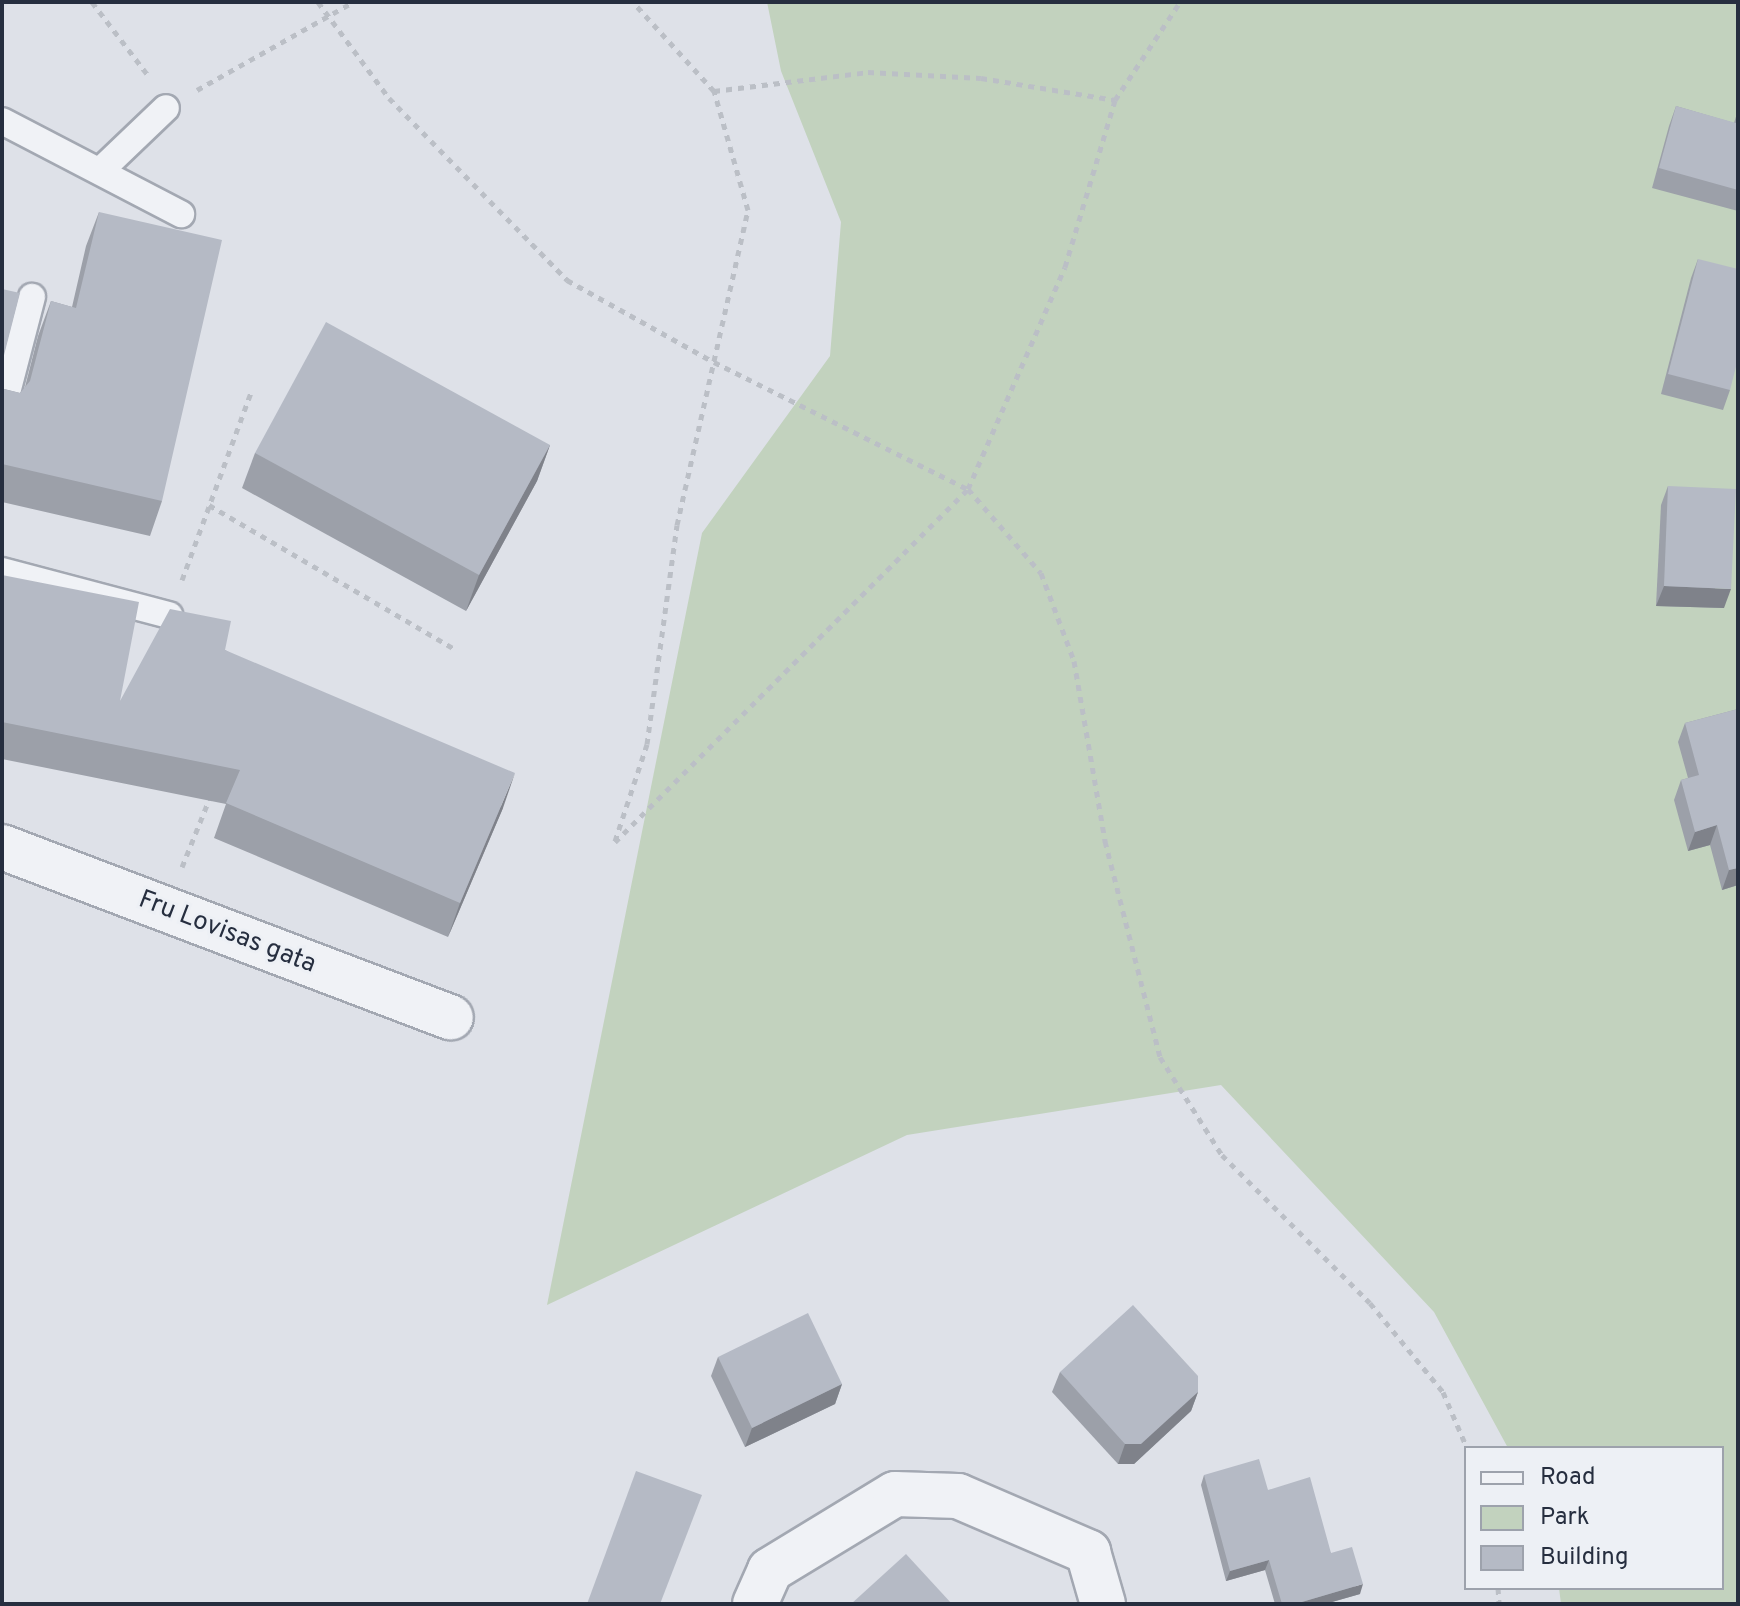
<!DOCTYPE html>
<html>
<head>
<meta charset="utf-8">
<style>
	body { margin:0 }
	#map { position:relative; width:1740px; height:1606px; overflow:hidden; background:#dee1e8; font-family:Overpass,sans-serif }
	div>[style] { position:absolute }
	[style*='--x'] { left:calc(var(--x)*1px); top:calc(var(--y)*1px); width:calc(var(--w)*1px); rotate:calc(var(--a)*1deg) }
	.green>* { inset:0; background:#c2d2be }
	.path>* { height:5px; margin-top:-2.5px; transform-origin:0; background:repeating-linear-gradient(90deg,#bbbfc6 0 6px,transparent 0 12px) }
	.roads { filter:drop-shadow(2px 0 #a3a8b2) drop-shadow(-2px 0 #a3a8b2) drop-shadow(0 2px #a3a8b2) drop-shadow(0 -2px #a3a8b2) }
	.lane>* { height:26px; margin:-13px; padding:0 13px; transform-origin:13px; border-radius:13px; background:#f0f2f6 }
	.street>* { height:44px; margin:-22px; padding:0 22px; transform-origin:22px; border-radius:22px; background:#f0f2f6 }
	.wall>* { inset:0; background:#9ca0a9 }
	.shaded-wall>* { inset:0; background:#7f828a }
	.building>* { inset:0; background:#b5bac5 }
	span { translate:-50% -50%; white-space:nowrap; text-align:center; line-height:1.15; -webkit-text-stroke:6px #edf0f5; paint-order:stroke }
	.street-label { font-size:26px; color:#262e3f }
	.frame { position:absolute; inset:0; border:4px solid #262e3f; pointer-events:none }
	.legend { position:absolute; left:1464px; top:1446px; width:260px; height:144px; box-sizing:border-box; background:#edf0f5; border:2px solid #9da2ac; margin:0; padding:10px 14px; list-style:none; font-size:24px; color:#262e3f }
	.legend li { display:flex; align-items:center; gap:16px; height:40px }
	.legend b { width:40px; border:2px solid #9da2ac }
</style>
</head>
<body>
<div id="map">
	<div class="green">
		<i style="clip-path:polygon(767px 2px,1738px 2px,1738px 1604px,1561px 1604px,1559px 1588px,1722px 1588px,1722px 1448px,1508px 1448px,1434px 1312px,1221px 1085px,907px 1135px,547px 1305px,702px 533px,830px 356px,841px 222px,781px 71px)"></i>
	</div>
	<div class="path">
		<i style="--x:92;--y:2;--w:91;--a:52.6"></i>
		<i style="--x:318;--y:2;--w:119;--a:53.5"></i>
		<i style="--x:389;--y:98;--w:255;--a:45.6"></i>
		<i style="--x:567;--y:280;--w:168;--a:29.2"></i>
		<i style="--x:714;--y:362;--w:284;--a:26.6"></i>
		<i style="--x:968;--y:489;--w:111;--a:49"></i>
		<i style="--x:1041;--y:573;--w:94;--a:69.4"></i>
		<i style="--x:1074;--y:661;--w:183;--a:80.2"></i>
		<i style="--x:1105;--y:841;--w:223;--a:75.7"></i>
		<i style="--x:1160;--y:1057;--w:116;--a:57.7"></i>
		<i style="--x:1222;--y:1155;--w:209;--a:45"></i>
		<i style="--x:1370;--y:1303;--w:115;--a:50.6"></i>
		<i style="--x:1443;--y:1392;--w:61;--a:66.8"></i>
		<i style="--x:197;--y:90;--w:179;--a:-29.4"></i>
		<i style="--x:714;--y:91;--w:155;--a:-7"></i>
		<i style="--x:868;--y:72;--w:113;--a:3"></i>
		<i style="--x:981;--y:78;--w:136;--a:9.3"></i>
		<i style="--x:209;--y:505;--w:283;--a:30.4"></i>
		<i style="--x:182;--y:580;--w:202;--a:-69.8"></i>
		<i style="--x:615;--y:841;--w:102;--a:-71.7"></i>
		<i style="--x:647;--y:744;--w:221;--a:-82.2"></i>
		<i style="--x:677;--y:525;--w:323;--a:-77.3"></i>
		<i style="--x:748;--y:210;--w:124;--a:-105.9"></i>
		<i style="--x:714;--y:91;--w:120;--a:-132.3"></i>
		<i style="--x:615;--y:842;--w:499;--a:-45"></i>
		<i style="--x:968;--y:489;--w:242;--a:-66.4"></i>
		<i style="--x:1065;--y:267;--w:174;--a:-73.3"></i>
		<i style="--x:1115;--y:100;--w:118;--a:-56.4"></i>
		<i style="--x:182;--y:867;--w:78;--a:-68.1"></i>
		<i style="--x:1498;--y:1588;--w:16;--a:86"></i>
	</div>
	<div class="roads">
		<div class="lane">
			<i style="--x:2;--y:121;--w:202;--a:27.5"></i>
			<i style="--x:100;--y:171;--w:91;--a:-43.7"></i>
			<i style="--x:2;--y:412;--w:119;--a:-75.4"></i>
			<i style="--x:2;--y:571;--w:173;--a:14.8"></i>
		</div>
		<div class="street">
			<i style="--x:2;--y:847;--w:480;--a:20.8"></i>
			<i style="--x:755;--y:1604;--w:37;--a:-66"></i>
			<i style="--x:770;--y:1570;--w:146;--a:-31.3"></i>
			<i style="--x:895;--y:1494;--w:63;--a:1.8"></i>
			<i style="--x:958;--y:1496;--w:142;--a:23.3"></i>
			<i style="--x:1088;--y:1552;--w:54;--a:73.9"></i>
		</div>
	</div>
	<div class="wall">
		<i style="clip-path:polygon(1676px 106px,1734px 123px,1738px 110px,1738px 211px,1652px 188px,1669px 126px)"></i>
		<i style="clip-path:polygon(99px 212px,162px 501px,150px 536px,2px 502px,2px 383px,4px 389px,20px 393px,25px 387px,38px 336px,51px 301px,72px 307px,86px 246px)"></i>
		<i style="clip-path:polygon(1698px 259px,1730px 390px,1723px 410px,1661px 394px,1691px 278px)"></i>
		<i style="clip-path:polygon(550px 445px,537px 481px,466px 611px,242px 488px,255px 453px)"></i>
		<i style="clip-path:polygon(1668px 486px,1724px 608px,1656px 606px,1661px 505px)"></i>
		<i style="clip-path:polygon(2px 575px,120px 701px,225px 650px,503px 808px,448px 937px,214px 838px,226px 804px,2px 759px)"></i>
		<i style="clip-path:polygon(1738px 709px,1738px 885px,1722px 890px,1710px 845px,1688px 851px,1674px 800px,1681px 780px,1688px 778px,1678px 742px,1685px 723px)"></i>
		<i style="clip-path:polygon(718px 1357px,842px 1384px,835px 1404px,745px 1447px,711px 1376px)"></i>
		<i style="clip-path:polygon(1060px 1372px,1198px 1392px,1191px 1411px,1134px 1464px,1118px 1464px,1052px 1392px)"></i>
		<i style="clip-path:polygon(1204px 1475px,1268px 1490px,1331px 1553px,1360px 1594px,1325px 1604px,1275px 1604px,1265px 1570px,1226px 1581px,1201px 1485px)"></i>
	</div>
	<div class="shaded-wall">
		<i style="clip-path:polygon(550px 445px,537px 481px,466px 611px,479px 575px)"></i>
		<i style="clip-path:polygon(1664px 586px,1731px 589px,1724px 608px,1656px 606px)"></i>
		<i style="clip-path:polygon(515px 773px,503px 808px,448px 937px,460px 903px)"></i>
		<i style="clip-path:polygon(1717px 825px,1710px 845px,1688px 851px,1695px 832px)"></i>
		<i style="clip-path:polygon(1738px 868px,1738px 885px,1722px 890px,1729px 870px)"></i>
		<i style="clip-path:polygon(842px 1384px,835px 1404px,745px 1447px,752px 1428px)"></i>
		<i style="clip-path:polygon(1198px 1392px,1191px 1411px,1134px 1464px,1118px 1464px,1125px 1444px)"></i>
		<i style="clip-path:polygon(1269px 1560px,1265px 1570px,1226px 1581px,1230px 1571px)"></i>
		<i style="clip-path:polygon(1363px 1584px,1360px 1594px,1325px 1604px,1295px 1604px)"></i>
	</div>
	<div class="building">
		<i style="clip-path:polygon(1676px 106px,1736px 123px,1738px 115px,1738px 190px,1659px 168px)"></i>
		<i style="clip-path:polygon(99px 212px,222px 240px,162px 501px,2px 464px,2px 383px,4px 389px,20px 393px,30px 381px,51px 301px,76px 308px)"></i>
		<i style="clip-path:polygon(1698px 259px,1738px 269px,1738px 359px,1730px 390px,1668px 374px)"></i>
		<i style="clip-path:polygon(2px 289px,20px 293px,2px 363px)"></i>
		<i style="clip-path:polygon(326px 322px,550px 445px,479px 575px,255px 453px)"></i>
		<i style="clip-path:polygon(1668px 486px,1736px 489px,1731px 589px,1664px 586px)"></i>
		<i style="clip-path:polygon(2px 575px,139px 602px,120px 701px,170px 609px,231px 621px,225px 650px,515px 773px,460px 903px,226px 803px,240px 770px,2px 722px)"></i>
		<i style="clip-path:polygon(1738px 709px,1738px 868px,1729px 870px,1717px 825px,1695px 832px,1681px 780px,1699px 775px,1685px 723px)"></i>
		<i style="clip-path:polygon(1133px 1305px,1198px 1376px,1198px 1392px,1141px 1444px,1125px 1444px,1060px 1372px)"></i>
		<i style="clip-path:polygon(808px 1313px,842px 1384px,752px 1428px,718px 1357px)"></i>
		<i style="clip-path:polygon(1259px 1459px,1268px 1490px,1310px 1477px,1331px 1553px,1352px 1547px,1363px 1584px,1295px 1604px,1282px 1604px,1269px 1560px,1230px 1571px,1204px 1475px)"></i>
		<i style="clip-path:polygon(636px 1471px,702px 1495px,660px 1604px,587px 1604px)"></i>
		<i style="clip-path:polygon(906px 1554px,952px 1604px,851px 1604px)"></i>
	</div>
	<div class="street-label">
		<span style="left:227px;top:933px;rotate:21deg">Fru Lovisas gata</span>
	</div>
	<div class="frame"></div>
	<ul class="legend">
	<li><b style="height:10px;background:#f0f2f6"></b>Road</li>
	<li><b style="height:22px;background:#c2d2be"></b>Park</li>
	<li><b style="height:22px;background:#b5bac5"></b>Building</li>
	</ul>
</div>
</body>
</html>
